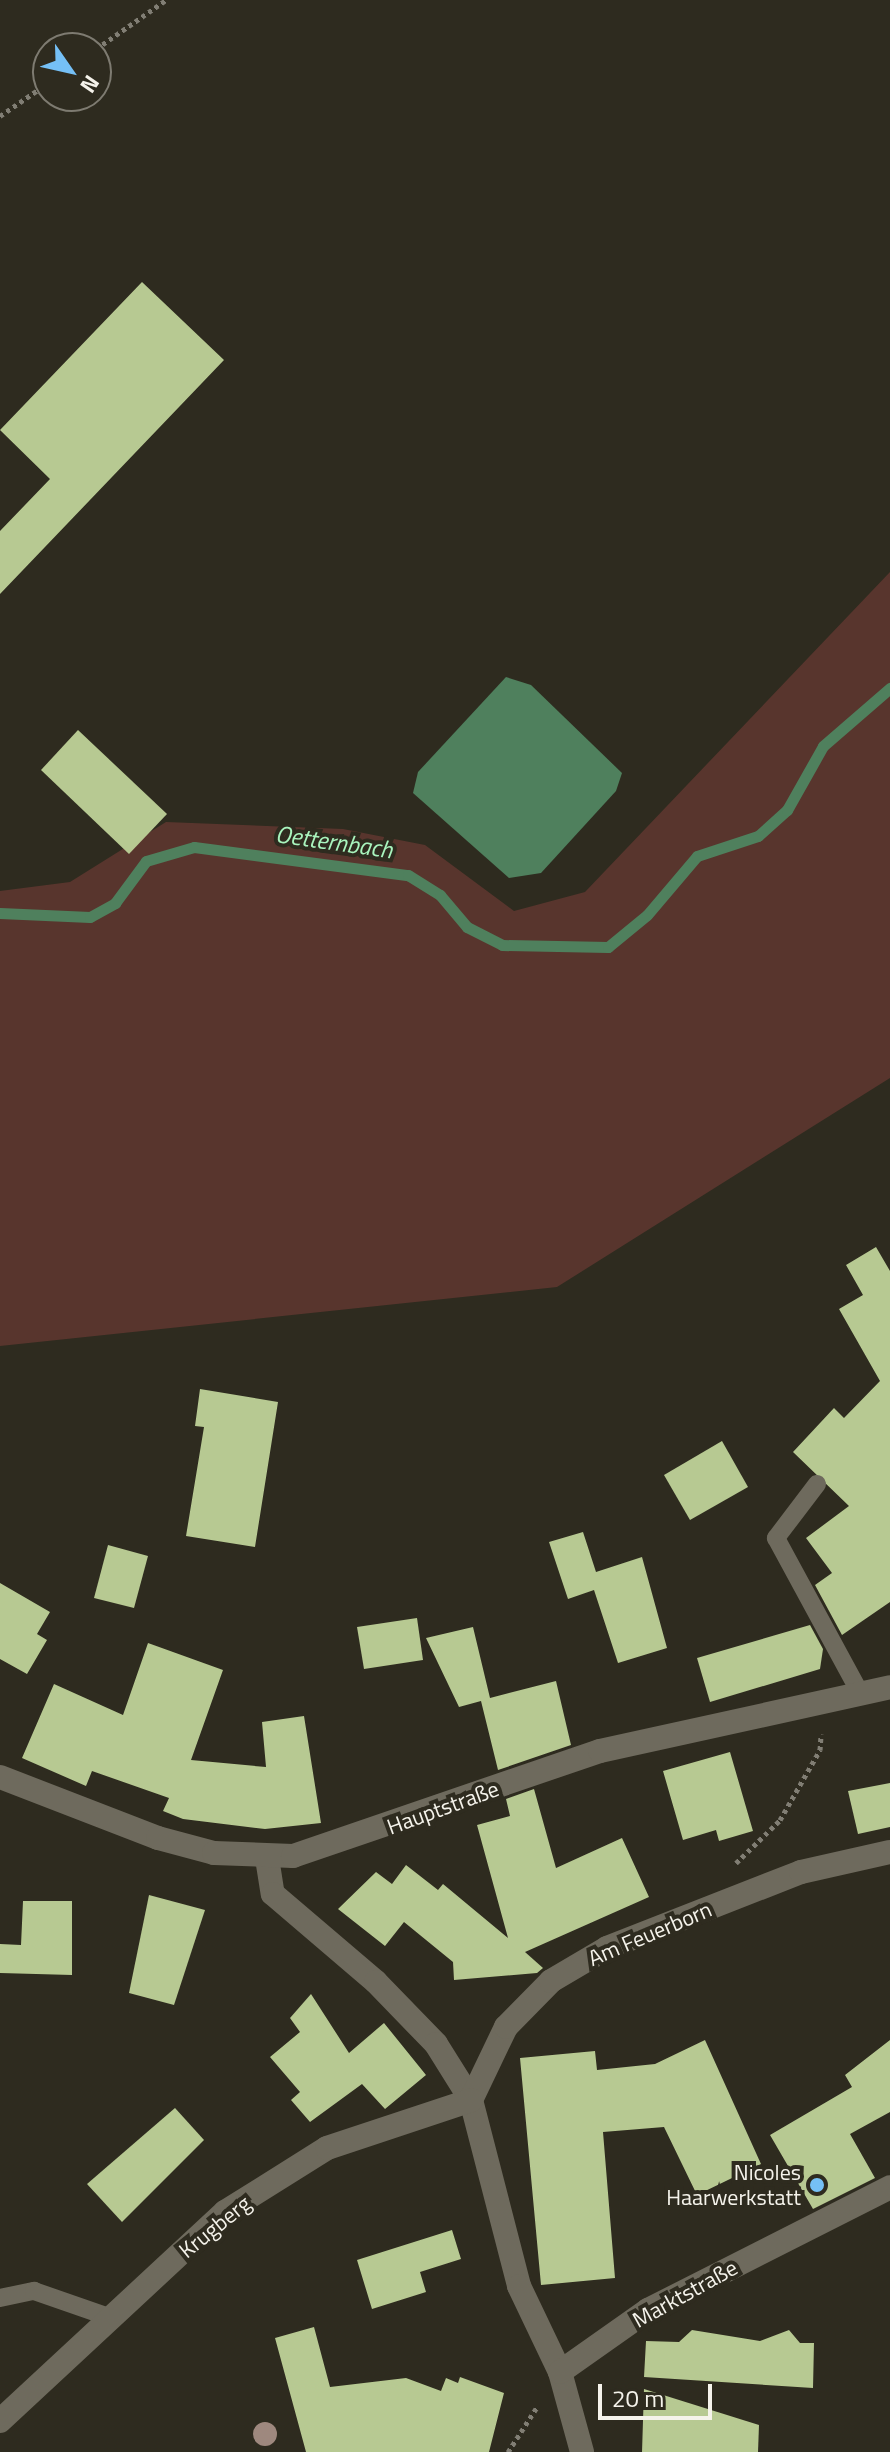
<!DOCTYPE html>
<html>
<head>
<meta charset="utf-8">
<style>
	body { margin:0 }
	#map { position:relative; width:890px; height:2452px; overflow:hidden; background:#2e2b1f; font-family:"Titillium Web",sans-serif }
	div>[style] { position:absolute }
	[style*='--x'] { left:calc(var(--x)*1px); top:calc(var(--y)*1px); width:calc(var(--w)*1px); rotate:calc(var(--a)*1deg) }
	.green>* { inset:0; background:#58352d }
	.water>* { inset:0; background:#4f805d }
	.stream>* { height:11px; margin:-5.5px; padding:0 5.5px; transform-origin:5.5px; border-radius:5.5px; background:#4f805d }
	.building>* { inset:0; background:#b7c992 }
	.path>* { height:5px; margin-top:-2.5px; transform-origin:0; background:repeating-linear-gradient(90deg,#817e74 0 4px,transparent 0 8px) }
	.service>* { height:18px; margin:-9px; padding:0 9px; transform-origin:9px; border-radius:9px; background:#6e6a5d }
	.minor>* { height:24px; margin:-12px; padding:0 12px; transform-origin:12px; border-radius:12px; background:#6e6a5d }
	.secondary>* { height:24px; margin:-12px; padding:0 12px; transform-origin:12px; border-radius:12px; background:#6e6a5d }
	.trees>* { width:24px; height:24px; margin:-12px; border-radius:50%; background:#9e887e }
	.dots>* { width:22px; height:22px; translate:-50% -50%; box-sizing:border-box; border:4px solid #2e2b1f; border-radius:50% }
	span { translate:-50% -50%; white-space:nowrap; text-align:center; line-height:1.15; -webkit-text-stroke:8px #2e2b1f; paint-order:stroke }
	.street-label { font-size:22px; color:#f5f3eb }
	.poi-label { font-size:22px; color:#f5f3eb }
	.right { translate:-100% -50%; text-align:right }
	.water-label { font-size:24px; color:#a9f5be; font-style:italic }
	.north { position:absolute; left:32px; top:32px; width:80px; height:80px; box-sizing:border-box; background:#2e2b1f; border:2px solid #7e7b71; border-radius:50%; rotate:124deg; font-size:22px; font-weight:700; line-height:32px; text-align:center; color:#f5f3eb }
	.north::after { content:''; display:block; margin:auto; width:28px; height:36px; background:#75c0f6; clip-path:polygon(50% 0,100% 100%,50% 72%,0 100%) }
	.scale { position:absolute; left:598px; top:2384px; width:114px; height:36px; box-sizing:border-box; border:4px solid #f5f3eb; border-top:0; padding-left:10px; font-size:24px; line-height:28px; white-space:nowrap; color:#f5f3eb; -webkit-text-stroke:6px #2e2b1f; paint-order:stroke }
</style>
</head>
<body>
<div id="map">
	<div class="green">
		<i style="clip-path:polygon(890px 572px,890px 1078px,557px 1287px,0 1346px,0 891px,70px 882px,166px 822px,343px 829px,425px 845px,514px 911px,585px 892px)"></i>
	</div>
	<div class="water">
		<i style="clip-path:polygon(506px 677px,531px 685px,622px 773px,616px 791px,541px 873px,509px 878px,413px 793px,418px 772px)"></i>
	</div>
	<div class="stream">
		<i style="--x:0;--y:913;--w:90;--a:2.5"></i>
		<i style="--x:90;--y:917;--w:29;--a:-29"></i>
		<i style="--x:115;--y:903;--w:52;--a:-53.6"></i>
		<i style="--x:146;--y:861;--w:50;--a:-16.3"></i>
		<i style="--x:194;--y:847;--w:216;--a:7.5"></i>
		<i style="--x:408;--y:875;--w:38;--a:32"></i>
		<i style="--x:440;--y:895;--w:42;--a:49.8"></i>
		<i style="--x:467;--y:927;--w:39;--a:27"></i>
		<i style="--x:502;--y:945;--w:106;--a:1.1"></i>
		<i style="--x:608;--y:947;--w:50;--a:-39.4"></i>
		<i style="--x:647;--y:915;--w:77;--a:-49.7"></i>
		<i style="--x:697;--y:856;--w:64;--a:-18.2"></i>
		<i style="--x:758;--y:836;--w:39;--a:-42"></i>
		<i style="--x:787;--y:810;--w:73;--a:-60.6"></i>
		<i style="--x:823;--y:746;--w:89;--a:-40.9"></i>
	</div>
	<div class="building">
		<i style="clip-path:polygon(142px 282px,224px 360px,0 594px,0 531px,50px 479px,0 430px)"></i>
		<i style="clip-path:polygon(78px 730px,167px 814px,129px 854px,41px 770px)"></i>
		<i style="clip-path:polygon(876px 1247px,890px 1271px,890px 1602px,842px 1635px,815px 1585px,832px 1573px,806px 1538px,849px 1506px,793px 1452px,834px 1408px,844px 1418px,880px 1381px,839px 1309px,863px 1295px,846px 1265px)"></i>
		<i style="clip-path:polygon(200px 1389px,278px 1402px,255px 1547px,186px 1536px,204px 1427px,195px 1426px)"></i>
		<i style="clip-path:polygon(722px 1441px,748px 1487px,690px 1520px,664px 1475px)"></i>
		<i style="clip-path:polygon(583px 1532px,596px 1572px,642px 1557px,667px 1648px,618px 1663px,594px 1590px,568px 1599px,549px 1542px)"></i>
		<i style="clip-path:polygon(108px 1545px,148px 1556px,134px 1608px,94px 1598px)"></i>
		<i style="clip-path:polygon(0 1583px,50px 1612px,37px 1634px,47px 1640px,27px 1674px,0 1659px)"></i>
		<i style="clip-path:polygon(417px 1618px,423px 1660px,364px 1669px,357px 1627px)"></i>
		<i style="clip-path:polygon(810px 1625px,823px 1649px,820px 1669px,710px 1702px,697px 1658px)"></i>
		<i style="clip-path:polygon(473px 1627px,490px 1698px,556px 1681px,571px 1745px,498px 1770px,481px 1701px,459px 1707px,426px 1638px)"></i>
		<i style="clip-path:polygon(148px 1643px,223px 1670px,191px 1760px,266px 1767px,262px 1722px,304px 1716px,321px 1823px,265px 1829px,183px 1819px,163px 1811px,169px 1798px,92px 1771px,86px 1786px,22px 1758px,54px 1684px,123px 1715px)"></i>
		<i style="clip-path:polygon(730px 1752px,753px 1831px,719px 1841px,716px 1830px,683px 1840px,663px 1771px)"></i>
		<i style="clip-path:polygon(890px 1783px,890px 1827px,858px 1834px,848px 1791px)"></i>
		<i style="clip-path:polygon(534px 1789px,556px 1868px,622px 1838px,649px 1897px,525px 1952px,543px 1968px,537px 1973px,454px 1980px,453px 1962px,404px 1922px,385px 1946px,338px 1909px,376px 1872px,392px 1884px,406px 1865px,438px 1890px,443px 1884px,508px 1938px,477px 1825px,510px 1816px,506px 1799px)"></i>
		<i style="clip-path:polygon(149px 1895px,205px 1910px,174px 2005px,129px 1993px)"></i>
		<i style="clip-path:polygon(23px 1901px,72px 1901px,72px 1975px,0 1973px,0 1944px,21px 1945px)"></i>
		<i style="clip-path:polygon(311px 1994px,349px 2053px,384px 2023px,426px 2075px,385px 2109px,362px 2084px,310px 2122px,291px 2100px,300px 2092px,270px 2057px,300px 2032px,290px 2018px)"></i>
		<i style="clip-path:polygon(705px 2040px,761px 2164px,697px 2195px,664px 2127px,603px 2132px,615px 2278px,541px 2285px,520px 2058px,595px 2051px,597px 2070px,655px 2064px)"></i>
		<i style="clip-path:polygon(890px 2040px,890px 2112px,850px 2134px,875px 2178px,813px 2209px,770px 2135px,852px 2087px,845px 2075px)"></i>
		<i style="clip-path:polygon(175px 2108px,204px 2140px,122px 2222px,87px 2184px)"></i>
		<i style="clip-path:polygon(452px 2230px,461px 2259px,420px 2272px,426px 2292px,372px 2309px,357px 2260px)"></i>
		<i style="clip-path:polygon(314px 2327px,330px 2387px,406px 2378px,441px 2391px,446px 2378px,458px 2383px,460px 2377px,504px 2393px,489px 2452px,306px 2452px,275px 2338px)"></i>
		<i style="clip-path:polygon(692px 2330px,760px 2341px,789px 2330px,800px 2343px,814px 2343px,813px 2388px,644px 2377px,646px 2341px,679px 2342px)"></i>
		<i style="clip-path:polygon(644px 2389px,759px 2425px,758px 2452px,642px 2452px)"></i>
	</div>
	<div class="path">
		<i style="--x:96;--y:49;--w:85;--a:-35"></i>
		<i style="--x:0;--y:116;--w:58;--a:-34.5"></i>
		<i style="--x:736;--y:1863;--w:62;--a:-44.3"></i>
		<i style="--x:780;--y:1820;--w:81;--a:-60.3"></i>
		<i style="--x:820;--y:1750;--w:16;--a:-86"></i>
		<i style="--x:508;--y:2452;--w:54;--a:-57.2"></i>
	</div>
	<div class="service">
		<i style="--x:817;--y:1484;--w:68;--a:127.2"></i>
		<i style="--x:776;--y:1538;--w:176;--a:61.5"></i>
		<i style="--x:0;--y:2298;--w:35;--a:-12"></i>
		<i style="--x:34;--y:2291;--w:83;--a:19.1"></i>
	</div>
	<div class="minor">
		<i style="--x:267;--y:1858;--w:36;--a:81"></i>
		<i style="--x:273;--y:1894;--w:135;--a:40.5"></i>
		<i style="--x:376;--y:1982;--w:86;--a:45.9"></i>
		<i style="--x:436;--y:2044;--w:66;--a:58"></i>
		<i style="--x:471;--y:2100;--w:192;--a:75.5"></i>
		<i style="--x:519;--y:2286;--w:95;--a:64.5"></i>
		<i style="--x:560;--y:2372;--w:83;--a:74.6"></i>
		<i style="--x:471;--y:2100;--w:81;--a:-64.4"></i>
		<i style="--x:506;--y:2027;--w:64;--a:-45.6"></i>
		<i style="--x:551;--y:1981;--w:65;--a:-30.5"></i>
		<i style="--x:607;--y:1948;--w:208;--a:-21.4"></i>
		<i style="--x:801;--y:1872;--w:91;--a:-12.7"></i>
		<i style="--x:560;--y:2372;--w:108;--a:-35.2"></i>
		<i style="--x:648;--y:2310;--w:271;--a:-26.9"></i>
		<i style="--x:0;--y:2421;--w:307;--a:-42.9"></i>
		<i style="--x:225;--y:2212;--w:120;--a:-32.1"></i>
		<i style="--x:327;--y:2148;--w:152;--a:-18.4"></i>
	</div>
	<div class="secondary">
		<i style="--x:0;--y:1777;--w:169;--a:21.1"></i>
		<i style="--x:158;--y:1838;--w:58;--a:15"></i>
		<i style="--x:214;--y:1853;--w:79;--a:2.2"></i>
		<i style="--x:293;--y:1856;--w:324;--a:-18.9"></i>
		<i style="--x:600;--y:1751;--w:297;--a:-12.4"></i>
	</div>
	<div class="trees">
		<i style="left:265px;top:2434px"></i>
	</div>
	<div class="dots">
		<i style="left:817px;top:2185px;background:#75c0f6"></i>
	</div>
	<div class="street-label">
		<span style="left:443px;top:1808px;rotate:-20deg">Hauptstraße</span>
		<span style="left:650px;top:1934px;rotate:-23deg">Am Feuerborn</span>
		<span style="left:215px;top:2227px;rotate:-39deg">Krugberg</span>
		<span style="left:685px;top:2294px;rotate:-29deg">Marktstraße</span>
	</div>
	<div class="poi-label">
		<span class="right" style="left:801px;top:2185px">Nicoles<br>Haarwerkstatt</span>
	</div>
	<div class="water-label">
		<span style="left:334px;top:842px;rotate:8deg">Oetternbach</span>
	</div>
	<div class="north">N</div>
	<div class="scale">20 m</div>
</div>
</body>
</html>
